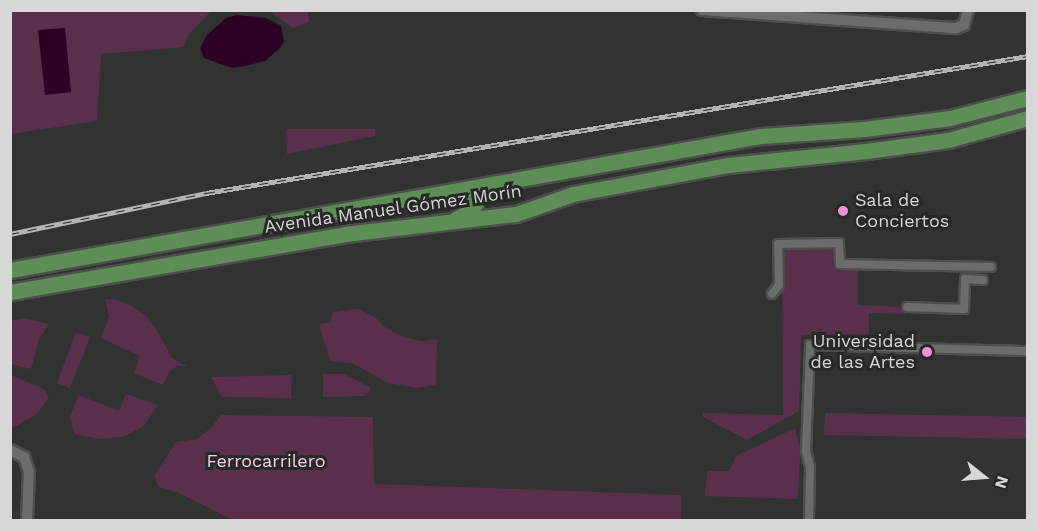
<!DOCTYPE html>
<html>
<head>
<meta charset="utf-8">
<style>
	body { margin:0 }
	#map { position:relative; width:1038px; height:531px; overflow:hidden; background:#303330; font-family:"Work Sans",sans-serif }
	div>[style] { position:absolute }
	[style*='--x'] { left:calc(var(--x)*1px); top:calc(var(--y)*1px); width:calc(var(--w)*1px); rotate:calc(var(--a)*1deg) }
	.green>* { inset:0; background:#5a2f4c }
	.water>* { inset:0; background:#2d0023 }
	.roads { filter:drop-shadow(2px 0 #4d4f4d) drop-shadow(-2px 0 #4d4f4d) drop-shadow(0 2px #4d4f4d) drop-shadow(0 -2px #4d4f4d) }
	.pedestrian>* { height:8px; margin:-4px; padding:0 4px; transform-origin:4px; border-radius:4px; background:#6a6d6a }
	.minor>* { height:10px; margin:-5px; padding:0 5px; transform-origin:5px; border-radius:5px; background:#6a6d6a }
	.primary>* { height:15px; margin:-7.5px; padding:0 7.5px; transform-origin:7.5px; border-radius:7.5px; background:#5f8d57 }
	.rail>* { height:5px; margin-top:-2.5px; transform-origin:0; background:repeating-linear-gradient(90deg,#262926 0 9px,#b3b4b3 0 18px); box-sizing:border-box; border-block:2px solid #b3b4b3 }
	.dots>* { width:16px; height:16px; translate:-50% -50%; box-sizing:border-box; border:3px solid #262926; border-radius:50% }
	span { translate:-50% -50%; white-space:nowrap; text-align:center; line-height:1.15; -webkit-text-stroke:6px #262926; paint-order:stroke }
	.poi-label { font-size:18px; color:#d6d7d6 }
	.left { translate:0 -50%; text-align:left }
	.right { translate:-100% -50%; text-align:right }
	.street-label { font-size:18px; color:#d6d7d6 }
	.park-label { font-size:18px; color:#ffcced }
	.frame { position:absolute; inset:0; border:12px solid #d6d7d6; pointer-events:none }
	.north { position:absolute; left:954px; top:447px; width:60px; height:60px; -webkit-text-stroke:4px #262926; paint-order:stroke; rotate:107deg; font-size:16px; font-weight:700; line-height:24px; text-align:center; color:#d6d7d6 }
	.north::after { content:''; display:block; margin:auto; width:21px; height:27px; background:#d6d7d6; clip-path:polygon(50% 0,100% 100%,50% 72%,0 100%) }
</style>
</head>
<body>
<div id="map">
	<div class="green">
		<i style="clip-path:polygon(11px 11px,211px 11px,190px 33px,183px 47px,101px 54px,97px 121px,11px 134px)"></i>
		<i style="clip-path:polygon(269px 11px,308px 11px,309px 22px,293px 28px)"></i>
		<i style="clip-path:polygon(286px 129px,375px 129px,375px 136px,287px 154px)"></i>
		<i style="clip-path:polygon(833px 249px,834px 269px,858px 270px,858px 305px,907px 307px,906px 314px,869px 313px,869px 334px,801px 335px,799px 411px,747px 440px,703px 417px,703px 413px,783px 415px,782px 250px)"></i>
		<i style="clip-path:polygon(105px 299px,117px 300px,130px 305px,145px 315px,155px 327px,172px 358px,187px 366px,177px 366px,170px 371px,163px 385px,134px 373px,140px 356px,101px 338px,109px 317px)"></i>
		<i style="clip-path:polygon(359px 309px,376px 318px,386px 328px,404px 337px,422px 341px,437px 339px,436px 385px,418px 388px,388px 383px,352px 363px,330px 361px,319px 324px,330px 322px,333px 312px)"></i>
		<i style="clip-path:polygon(24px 318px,49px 324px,39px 339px,31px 369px,11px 364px,11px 321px)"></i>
		<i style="clip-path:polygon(76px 332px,90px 337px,70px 388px,57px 383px)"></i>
		<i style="clip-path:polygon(323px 374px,344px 374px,371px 388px,366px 396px,323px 397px)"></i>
		<i style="clip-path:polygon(11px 375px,44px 389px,49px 398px,36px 415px,11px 429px)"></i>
		<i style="clip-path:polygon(292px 375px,291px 398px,222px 397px,211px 377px)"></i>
		<i style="clip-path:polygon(126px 394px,158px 405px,143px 427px,122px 437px,100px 439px,74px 434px,70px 416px,79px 395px,119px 411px)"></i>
		<i style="clip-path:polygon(825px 413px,1027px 417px,1027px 439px,824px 435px)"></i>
		<i style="clip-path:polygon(221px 415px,373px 417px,374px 484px,681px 495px,681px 520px,233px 520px,177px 492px,159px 487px,154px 476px,176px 442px,197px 439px,211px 428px)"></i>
		<i style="clip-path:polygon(795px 428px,800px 448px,798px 499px,705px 496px,707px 471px,729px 471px,736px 456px)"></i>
	</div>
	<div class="water">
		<i style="clip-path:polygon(237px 15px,266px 18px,281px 26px,284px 41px,280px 48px,265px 61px,245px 66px,232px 68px,204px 58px,200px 48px,207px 35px,226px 18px)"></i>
		<i style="clip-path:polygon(65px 28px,71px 92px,45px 95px,38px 30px)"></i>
	</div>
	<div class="roads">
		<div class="pedestrian">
			<i style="--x:772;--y:294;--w:11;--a:-52"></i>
			<i style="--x:779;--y:285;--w:41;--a:-91.4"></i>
			<i style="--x:778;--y:244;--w:61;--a:-0.9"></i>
			<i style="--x:839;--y:243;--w:21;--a:87"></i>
			<i style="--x:840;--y:264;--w:151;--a:1.1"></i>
			<i style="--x:907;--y:307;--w:57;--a:2"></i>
			<i style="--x:964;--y:309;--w:30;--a:-88"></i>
			<i style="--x:965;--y:279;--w:18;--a:3"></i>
			<i style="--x:809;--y:520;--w:53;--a:-88.9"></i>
			<i style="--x:810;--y:467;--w:16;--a:-104"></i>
			<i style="--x:806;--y:451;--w:106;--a:-87.8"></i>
			<i style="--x:810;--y:345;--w:218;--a:1.6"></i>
		</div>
		<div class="minor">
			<i style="--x:702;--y:10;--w:255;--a:4.1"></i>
			<i style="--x:956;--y:28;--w:9;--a:-21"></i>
			<i style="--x:964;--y:25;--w:16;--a:-75"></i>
			<i style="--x:10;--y:450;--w:16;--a:27"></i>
			<i style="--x:24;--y:457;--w:16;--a:72"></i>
			<i style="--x:29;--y:472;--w:48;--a:92.4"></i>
		</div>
		<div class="primary">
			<i style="--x:451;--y:193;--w:20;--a:15"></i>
			<i style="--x:470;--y:198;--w:8;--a:50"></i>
			<i style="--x:475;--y:204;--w:8;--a:120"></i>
			<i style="--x:471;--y:211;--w:16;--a:153"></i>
			<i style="--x:10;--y:270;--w:763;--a:-10.12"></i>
			<i style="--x:761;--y:136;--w:103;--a:-3.9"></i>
			<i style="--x:864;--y:129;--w:87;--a:-7.3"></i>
			<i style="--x:950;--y:118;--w:81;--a:-14.4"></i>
			<i style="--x:10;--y:292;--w:340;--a:-9.8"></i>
			<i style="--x:345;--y:234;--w:172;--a:-6.7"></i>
			<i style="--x:516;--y:214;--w:60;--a:-19.3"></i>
			<i style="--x:573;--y:194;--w:158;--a:-10.6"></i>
			<i style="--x:728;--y:165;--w:139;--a:-5.8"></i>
			<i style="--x:866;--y:151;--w:83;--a:-7.6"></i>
			<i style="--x:948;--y:140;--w:83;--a:-15.4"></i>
		</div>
	</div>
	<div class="rail">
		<i style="--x:10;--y:234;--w:200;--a:-11.8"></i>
		<i style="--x:206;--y:193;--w:833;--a:-9.46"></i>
	</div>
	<div class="dots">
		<i style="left:843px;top:211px;background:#f491d4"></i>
		<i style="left:927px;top:352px;background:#f491d4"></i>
	</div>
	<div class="poi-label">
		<span class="left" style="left:855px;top:211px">Sala de<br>Conciertos</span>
		<span class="right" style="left:915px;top:352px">Universidad<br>de las Artes</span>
	</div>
	<div class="street-label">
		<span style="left:393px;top:209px;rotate:-8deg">Avenida Manuel Gómez Morín</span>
	</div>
	<div class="park-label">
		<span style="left:266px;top:461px">Ferrocarrilero</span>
	</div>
	<div class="frame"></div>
	<div class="north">N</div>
</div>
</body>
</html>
